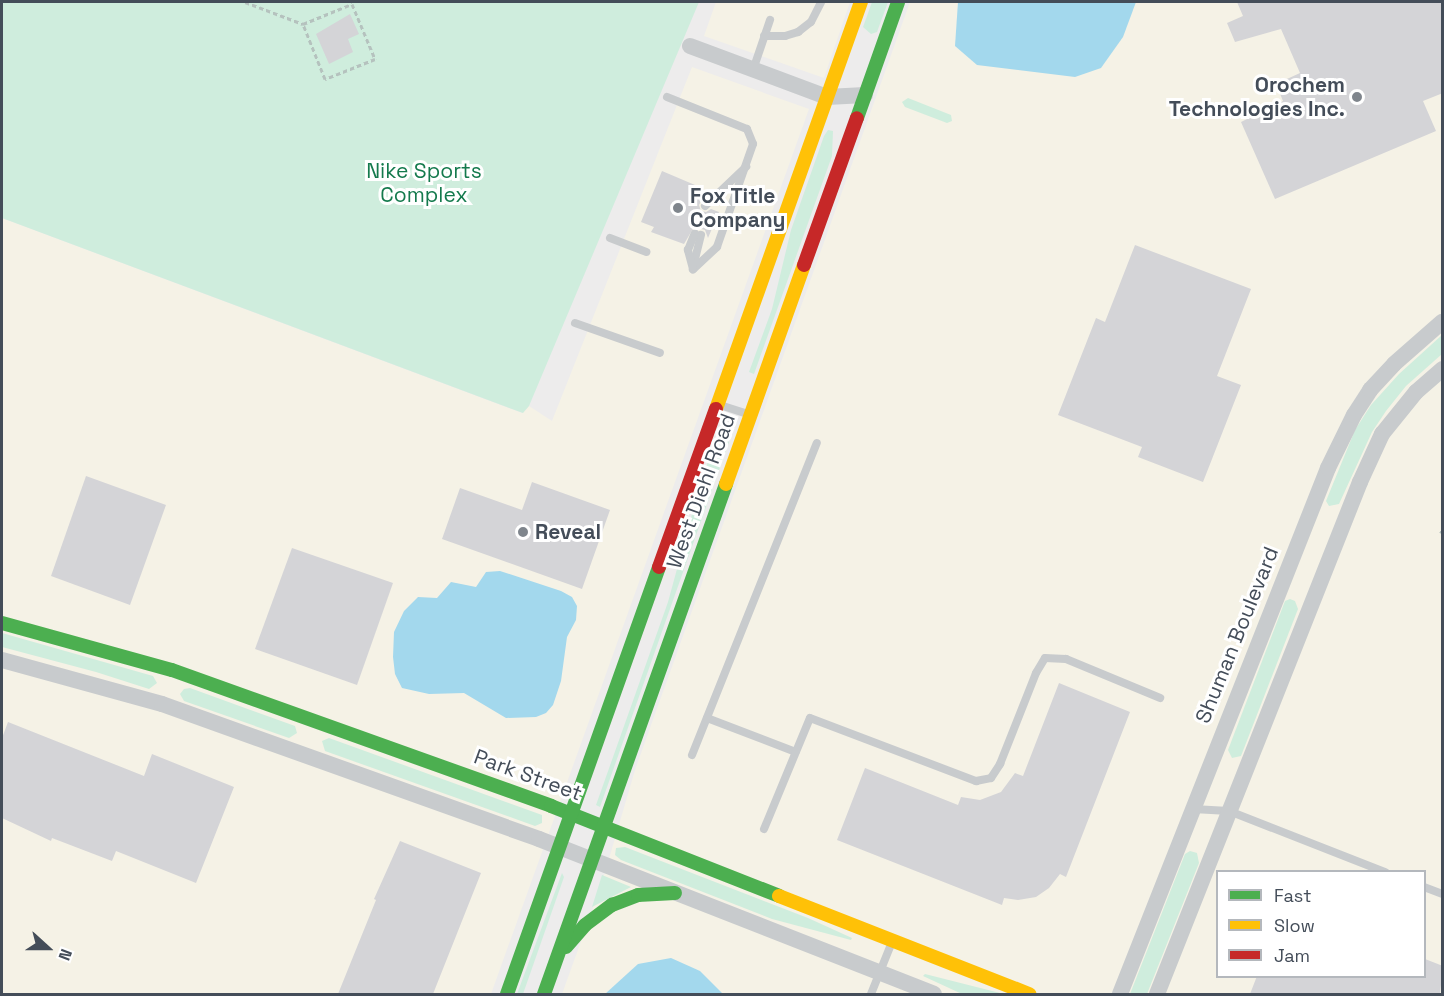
<!DOCTYPE html>
<html>
<head>
<meta charset="utf-8">
<style>
	body { margin:0 }
	#map { position:relative; width:1444px; height:996px; overflow:hidden; background:#edecec; font-family:"Space Grotesk",sans-serif }
	div>[style] { position:absolute }
	[style*='--x'] { left:calc(var(--x)*1px); top:calc(var(--y)*1px); width:calc(var(--w)*1px); rotate:calc(var(--a)*1deg) }
	.commercial>* { inset:0; background:#f5f2e6 }
	.green>* { inset:0; background:#cfeddd }
	.water>* { inset:0; background:#a3d8ed }
	.building>* { inset:0; background:#d4d4d7 }
	.path>* { height:3px; margin-top:-1.5px; transform-origin:0; background:repeating-linear-gradient(90deg,#b5c2be 0 4.5px,transparent 0 7.5px) }
	.lane>* { height:8px; margin:-4px; padding:0 4px; transform-origin:4px; border-radius:4px; background:#c8cbcd }
	.street>* { height:16px; margin:-8px; padding:0 8px; transform-origin:8px; border-radius:8px; background:#c8cbcd }
	.fast>* { height:14px; margin:-7px; padding:0 7px; transform-origin:7px; border-radius:7px; background:#4caf50 }
	.slow>* { height:14px; margin:-7px; padding:0 7px; transform-origin:7px; border-radius:7px; background:#ffc107 }
	.jam>* { height:14px; margin:-7px; padding:0 7px; transform-origin:7px; border-radius:7px; background:#c62828 }
	.dots>* { width:16px; height:16px; translate:-50% -50%; box-sizing:border-box; border:3px solid #fff; border-radius:50% }
	span { translate:-50% -50%; white-space:nowrap; text-align:center; line-height:1.15; -webkit-text-stroke:6px #fff; paint-order:stroke }
	.poi-label { font-size:21px; color:#444d59; font-weight:700 }
	.right { translate:-100% -50%; text-align:right }
	.left { translate:0 -50%; text-align:left }
	.park-label { font-size:21px; color:#147a4d }
	.street-label { font-size:21px; color:#444d59 }
	.frame { position:absolute; inset:0; border:3px solid #444d59; pointer-events:none }
	.legend { position:absolute; left:1216px; top:870px; width:210px; height:108px; box-sizing:border-box; background:#fff; border:2px solid #b4b8bd; margin:0; padding:8px 10px; list-style:none; font-size:18px; color:#444d59 }
	.legend li { display:flex; align-items:center; gap:12px; height:30px }
	.legend b { width:30px; border:2px solid #b4b8bd }
	.north { position:absolute; left:18px; top:918px; width:60px; height:60px; -webkit-text-stroke:4px #fff; paint-order:stroke; rotate:111deg; font-size:16px; font-weight:700; line-height:24px; text-align:center; color:#444d59 }
	.north::after { content:''; display:block; margin:auto; width:21px; height:27px; background:#444d59; clip-path:polygon(50% 0,100% 100%,50% 72%,0 100%) }
</style>
</head>
<body>
<div id="map">
	<div class="commercial">
		<i style="clip-path:polygon(716px 2px,850px 2px,824px 78px,704px 36px)"></i>
		<i style="clip-path:polygon(evenodd,910px 2px,1442px 2px,1442px 994px,562px 994px,601px 886px,635px 770px,910px 2px,1218px 872px,1424px 872px,1424px 976px,1218px 976px,1218px 872px)"></i>
		<i style="clip-path:polygon(692px 67px,809px 109px,491px 994px,2px 994px,2px 218px,522px 413px,529px 406px,552px 421px)"></i>
	</div>
	<div class="green">
		<i style="clip-path:polygon(2px 2px,699px 2px,529px 406px,523px 413px,2px 218px)"></i>
		<i style="clip-path:polygon(872px 2px,888px 2px,877px 32px,871px 34px,863px 27px)"></i>
		<i style="clip-path:polygon(908px 98px,951px 115px,952px 121px,947px 123px,905px 107px,902px 102px)"></i>
		<i style="clip-path:polygon(828px 130px,833px 131px,832px 156px,754px 374px,749px 372px,772px 309px,791px 230px,824px 136px)"></i>
		<i style="clip-path:polygon(1442px 335px,1442px 354px,1406px 386px,1386px 411px,1372px 432px,1339px 504px,1329px 506px,1326px 501px,1355px 430px,1371px 405px,1399px 374px)"></i>
		<i style="clip-path:polygon(724px 440px,729px 442px,600px 807px,596px 805px,668px 602px,701px 481px,709px 459px)"></i>
		<i style="clip-path:polygon(1290px 599px,1295px 601px,1298px 609px,1241px 756px,1232px 758px,1228px 750px,1285px 601px)"></i>
		<i style="clip-path:polygon(2px 633px,153px 676px,157px 683px,149px 689px,96px 672px,2px 647px)"></i>
		<i style="clip-path:polygon(190px 688px,295px 726px,297px 733px,289px 738px,184px 701px,180px 694px,184px 689px)"></i>
		<i style="clip-path:polygon(329px 738px,542px 815px,542px 823px,535px 826px,325px 751px,322px 741px)"></i>
		<i style="clip-path:polygon(625px 847px,808px 918px,852px 938px,851px 940px,772px 919px,621px 860px,615px 855px,616px 848px)"></i>
		<i style="clip-path:polygon(1190px 851px,1197px 853px,1199px 863px,1147px 994px,1130px 994px,1185px 854px)"></i>
		<i style="clip-path:polygon(562px 873px,564px 877px,523px 994px,517px 994px)"></i>
		<i style="clip-path:polygon(602px 875px,631px 887px,592px 907px)"></i>
		<i style="clip-path:polygon(925px 974px,1000px 993px,1004px 994px,962px 994px,923px 976px)"></i>
	</div>
	<div class="water">
		<i style="clip-path:polygon(958px 2px,1136px 2px,1123px 37px,1101px 68px,1075px 77px,977px 65px,955px 46px)"></i>
		<i style="clip-path:polygon(500px 571px,561px 591px,572px 597px,577px 606px,576px 620px,567px 637px,561px 681px,553px 705px,546px 713px,536px 717px,506px 718px,464px 693px,429px 694px,402px 688px,395px 674px,393px 657px,394px 632px,404px 611px,418px 597px,437px 598px,451px 582px,476px 587px,486px 572px)"></i>
		<i style="clip-path:polygon(671px 958px,700px 971px,723px 994px,605px 994px,638px 964px)"></i>
	</div>
	<div class="building">
		<i style="clip-path:polygon(1237px 2px,1443px 2px,1443px 93px,1423px 101px,1436px 131px,1275px 199px,1241px 122px,1283px 101px,1276px 84px,1300px 73px,1281px 29px,1235px 42px,1227px 23px,1243px 16px)"></i>
		<i style="clip-path:polygon(350px 14px,359px 34px,348px 39px,353px 52px,329px 64px,316px 34px)"></i>
		<i style="clip-path:polygon(662px 171px,695px 185px,693px 189px,705px 194px,699px 205px,701px 211px,706px 212px,711px 209px,719px 212px,708px 238px,705px 230px,694px 227px,684px 244px,651px 232px,654px 227px,641px 222px)"></i>
		<i style="clip-path:polygon(1135px 245px,1251px 289px,1217px 376px,1241px 385px,1203px 482px,1138px 457px,1142px 447px,1058px 415px,1096px 318px,1105px 322px)"></i>
		<i style="clip-path:polygon(86px 476px,166px 505px,130px 605px,51px 576px)"></i>
		<i style="clip-path:polygon(532px 482px,610px 510px,582px 589px,442px 539px,460px 488px,522px 510px)"></i>
		<i style="clip-path:polygon(292px 548px,393px 583px,357px 685px,255px 649px)"></i>
		<i style="clip-path:polygon(1059px 683px,1130px 712px,1066px 877px,1060px 874px,1049px 888px,1036px 897px,1018px 900px,1004px 898px,1002px 905px,837px 840px,865px 768px,958px 805px,961px 797px,980px 800px,1001px 792px,1015px 773px,1023px 776px)"></i>
		<i style="clip-path:polygon(8px 722px,144px 776px,152px 754px,234px 787px,196px 883px,116px 851px,112px 861px,52px 838px,51px 841px,2px 818px,2px 738px)"></i>
		<i style="clip-path:polygon(400px 841px,481px 873px,433px 994px,338px 994px,376px 900px,374px 899px)"></i>
		<i style="clip-path:polygon(1425px 959px,1443px 966px,1440px 994px,1250px 994px,1257px 976px,1425px 976px)"></i>
	</div>
	<div class="path">
		<i style="--x:245;--y:2;--w:62;--a:20.8"></i>
		<i style="--x:303;--y:24;--w:53;--a:-22.2"></i>
		<i style="--x:352;--y:4;--w:60;--a:67.3"></i>
		<i style="--x:375;--y:59;--w:54;--a:158.2"></i>
		<i style="--x:325;--y:79;--w:59;--a:-111.8"></i>
		<i style="--x:1440;--y:531;--w:2;--a:27"></i>
	</div>
	<div class="lane">
		<i style="--x:764;--y:36;--w:21;--a:0"></i>
		<i style="--x:785;--y:36;--w:14;--a:-17"></i>
		<i style="--x:798;--y:32;--w:16;--a:-38"></i>
		<i style="--x:811;--y:22;--w:22;--a:-63"></i>
		<i style="--x:753;--y:70;--w:53;--a:-71.2"></i>
		<i style="--x:667;--y:97;--w:86;--a:21.8"></i>
		<i style="--x:747;--y:129;--w:16;--a:68"></i>
		<i style="--x:753;--y:144;--w:109;--a:109.3"></i>
		<i style="--x:717;--y:247;--w:33;--a:137"></i>
		<i style="--x:705;--y:206;--w:57;--a:-43.6"></i>
		<i style="--x:610;--y:238;--w:39;--a:21"></i>
		<i style="--x:694;--y:263;--w:29;--a:-76"></i>
		<i style="--x:693;--y:269;--w:20;--a:-105"></i>
		<i style="--x:688;--y:250;--w:18;--a:-68"></i>
		<i style="--x:575;--y:323;--w:90;--a:19.4"></i>
		<i style="--x:720;--y:405;--w:32;--a:18"></i>
		<i style="--x:707;--y:718;--w:95;--a:20.9"></i>
		<i style="--x:692;--y:755;--w:336;--a:-68.2"></i>
		<i style="--x:1193;--y:809;--w:36;--a:3"></i>
		<i style="--x:1229;--y:811;--w:168;--a:21.4"></i>
		<i style="--x:764;--y:829;--w:120;--a:-67.5"></i>
		<i style="--x:810;--y:718;--w:178;--a:20.8"></i>
		<i style="--x:976;--y:781;--w:15;--a:-11"></i>
		<i style="--x:991;--y:778;--w:17;--a:-57"></i>
		<i style="--x:1000;--y:764;--w:98;--a:-68.4"></i>
		<i style="--x:1036;--y:673;--w:17;--a:-59"></i>
		<i style="--x:1045;--y:658;--w:21;--a:3"></i>
		<i style="--x:1066;--y:659;--w:102;--a:22.5"></i>
		<i style="--x:1424;--y:887;--w:19;--a:21"></i>
		<i style="--x:871;--y:994;--w:56;--a:-68"></i>
	</div>
	<div class="street">
		<i style="--x:690;--y:46;--w:146;--a:20.4"></i>
		<i style="--x:827;--y:97;--w:38;--a:-3"></i>
		<i style="--x:2;--y:660;--w:166;--a:15.4"></i>
		<i style="--x:162;--y:704;--w:400;--a:19.7"></i>
		<i style="--x:539;--y:839;--w:424;--a:21.4"></i>
		<i style="--x:1120;--y:994;--w:566;--a:-68.42"></i>
		<i style="--x:1328;--y:468;--w:59;--a:-63.9"></i>
		<i style="--x:1354;--y:415;--w:30;--a:-57"></i>
		<i style="--x:1370;--y:390;--w:35;--a:-47"></i>
		<i style="--x:1394;--y:364;--w:64;--a:-41.2"></i>
		<i style="--x:1157;--y:994;--w:551;--a:-68.37"></i>
		<i style="--x:1360;--y:482;--w:53;--a:-65.4"></i>
		<i style="--x:1382;--y:434;--w:54;--a:-51"></i>
		<i style="--x:1416;--y:392;--w:35;--a:-41"></i>
	</div>
	<div class="fast">
		<i style="--x:857;--y:118;--w:123;--a:-70.5"></i>
		<i style="--x:2;--y:623;--w:176;--a:15.5"></i>
		<i style="--x:172;--y:670;--w:403;--a:19.7"></i>
		<i style="--x:551;--y:806;--w:245;--a:21.5"></i>
		<i style="--x:566;--y:947;--w:29;--a:-49"></i>
		<i style="--x:585;--y:925;--w:34;--a:-37"></i>
		<i style="--x:612;--y:905;--w:28;--a:-21"></i>
		<i style="--x:638;--y:895;--w:37;--a:-3"></i>
		<i style="--x:507;--y:994;--w:453;--a:-70.4"></i>
		<i style="--x:544;--y:994;--w:542;--a:-70.36"></i>
	</div>
	<div class="slow">
		<i style="--x:716;--y:409;--w:432;--a:-70.4"></i>
		<i style="--x:726;--y:484;--w:232;--a:-70.4"></i>
		<i style="--x:779;--y:896;--w:269;--a:21.4"></i>
	</div>
	<div class="jam">
		<i style="--x:804;--y:265;--w:156;--a:-70.2"></i>
		<i style="--x:659;--y:567;--w:168;--a:-70.2"></i>
	</div>
	<div class="dots">
		<i style="left:1357px;top:97px;background:#7f858c"></i>
		<i style="left:678px;top:208px;background:#7f858c"></i>
		<i style="left:523px;top:532px;background:#7f858c"></i>
	</div>
	<div class="poi-label">
		<span class="right" style="left:1345px;top:97px">Orochem<br>Technologies Inc.</span>
		<span class="left" style="left:690px;top:208px">Fox Title<br>Company</span>
		<span class="left" style="left:535px;top:532px">Reveal</span>
	</div>
	<div class="park-label">
		<span style="left:424px;top:183px">Nike Sports<br>Complex</span>
	</div>
	<div class="street-label">
		<span style="left:701px;top:491px;rotate:-70deg">West Diehl Road</span>
		<span style="left:1237px;top:635px;rotate:-68deg">Shuman Boulevard</span>
		<span style="left:528px;top:775px;rotate:20deg">Park Street</span>
	</div>
	<div class="frame"></div>
	<ul class="legend">
	<li><b style="height:8px;background:#4caf50"></b>Fast</li>
	<li><b style="height:8px;background:#ffc107"></b>Slow</li>
	<li><b style="height:8px;background:#c62828"></b>Jam</li>
	</ul>
	<div class="north">N</div>
</div>
</body>
</html>
